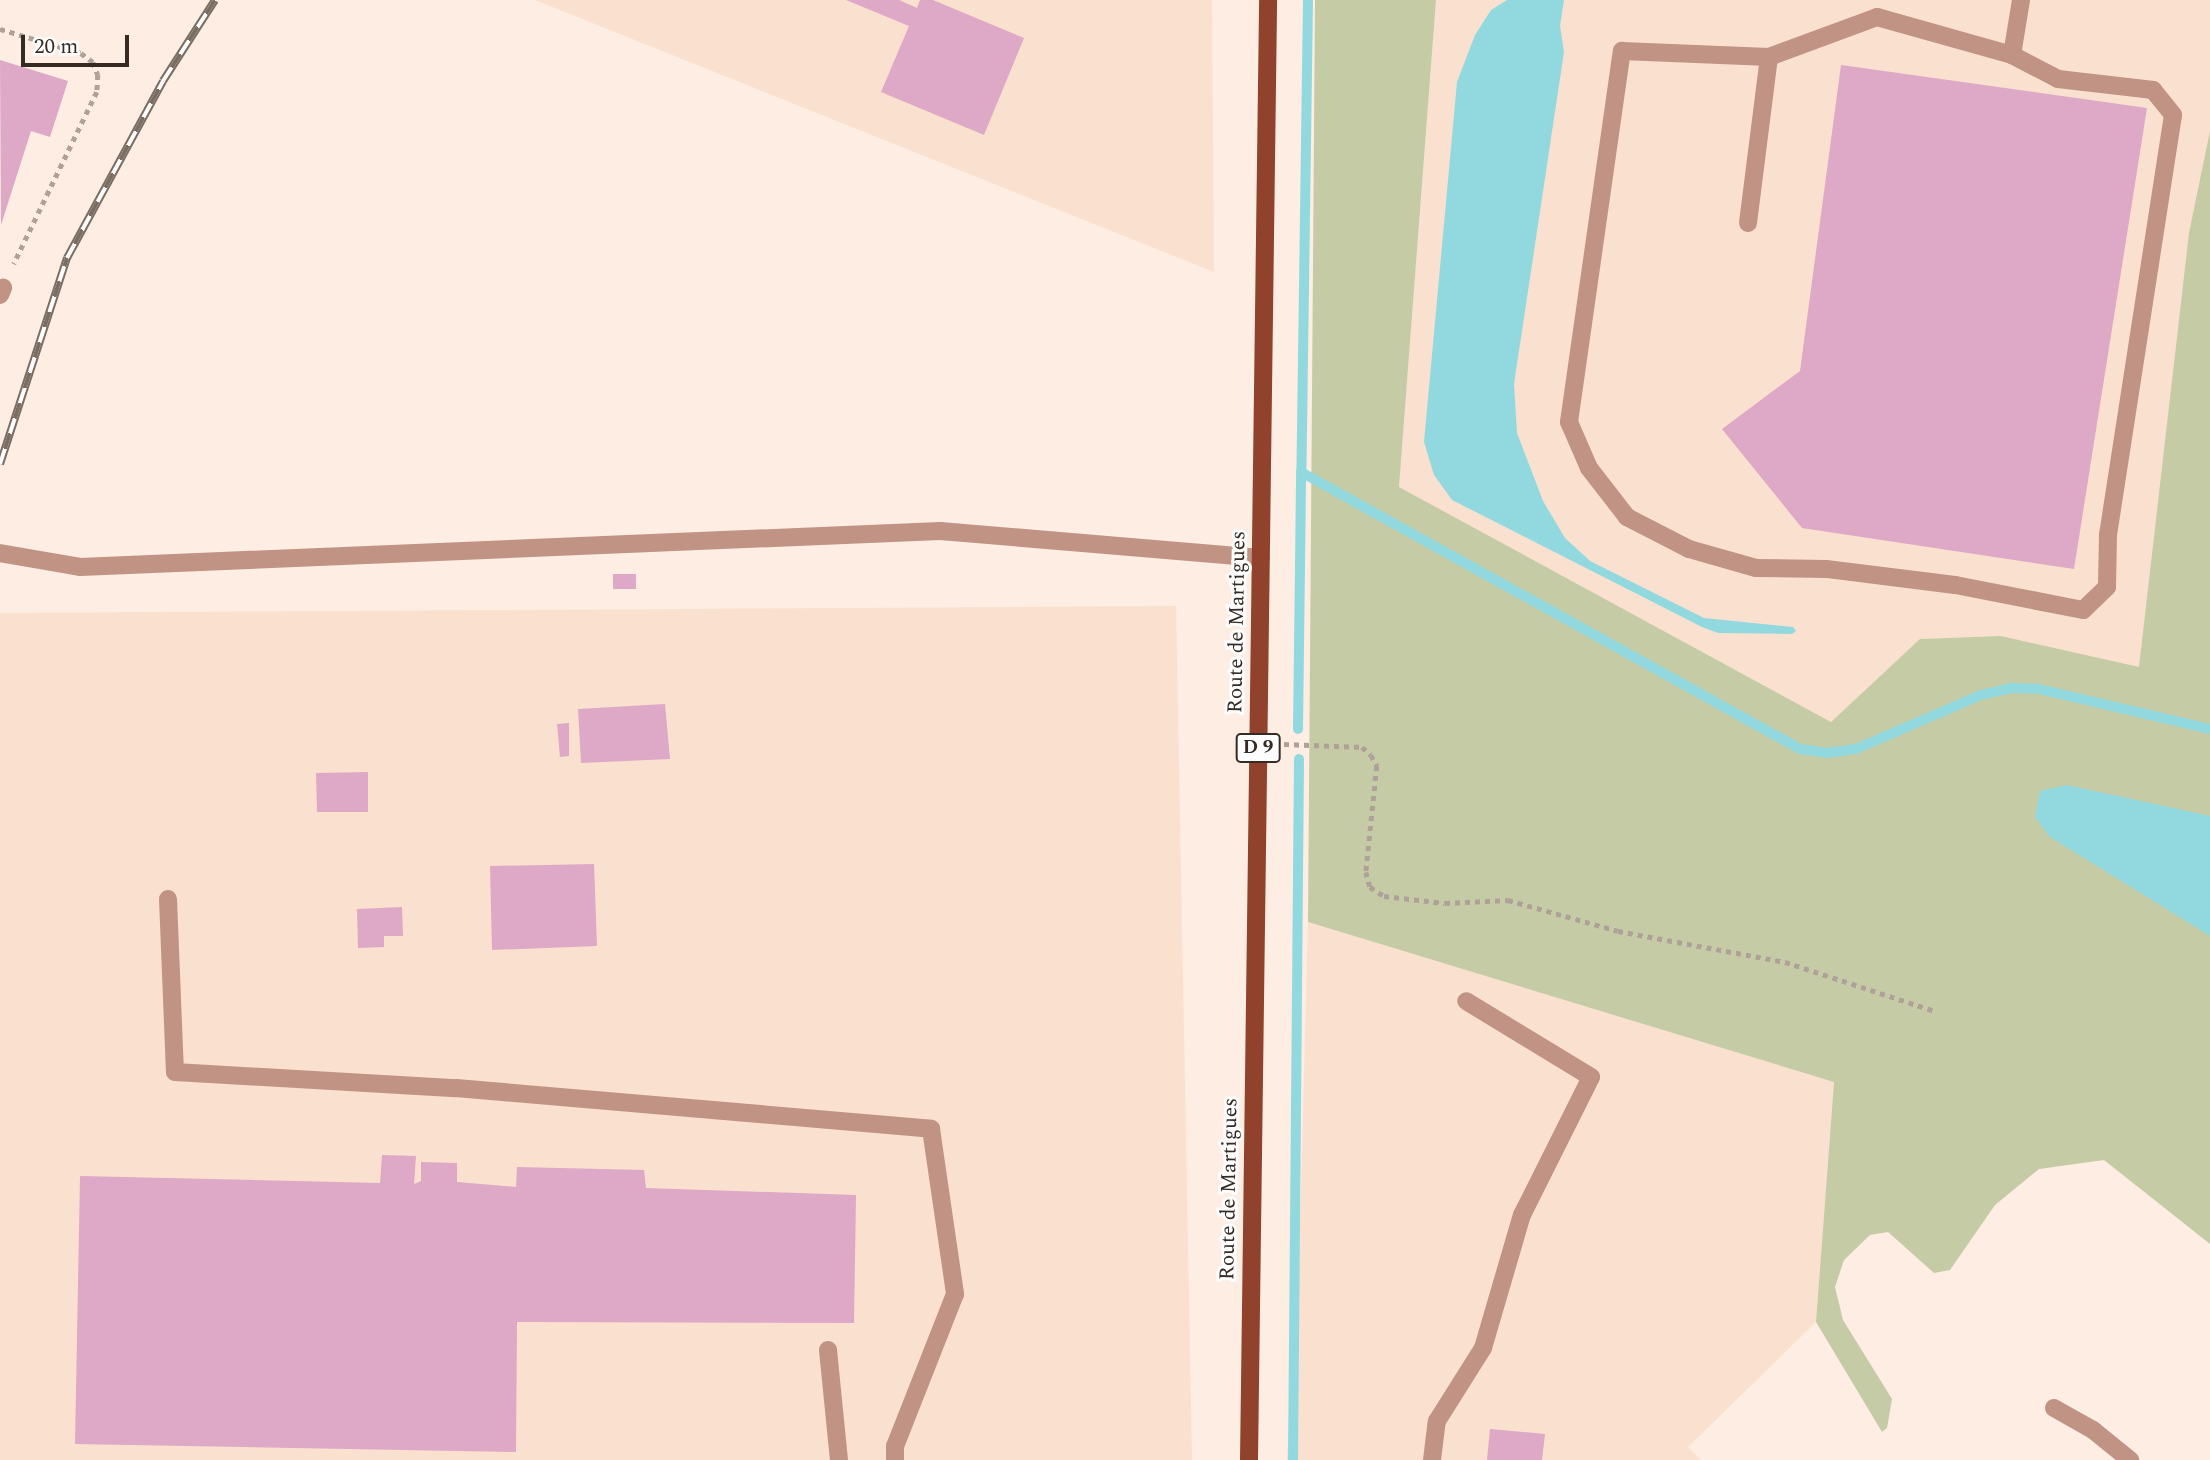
<!DOCTYPE html>
<html>
<head>
<meta charset="utf-8">
<style>
	body { margin:0 }
	#map { position:relative; width:2210px; height:1460px; overflow:hidden; background:#fdede2; font-family:Spectral,serif }
	div>[style] { position:absolute }
	[style*='--x'] { left:calc(var(--x)*1px); top:calc(var(--y)*1px); width:calc(var(--w)*1px); rotate:calc(var(--a)*1deg) }
	.built>* { inset:0; background:#fae0ce }
	.green>* { inset:0; background:#c5cba5 }
	.water>* { inset:0; background:#91d9df }
	.stream>* { height:10px; margin:-5px; padding:0 5px; transform-origin:5px; border-radius:5px; background:#91d9df }
	.building>* { inset:0; background:#dda9c6 }
	.path>* { height:4.5px; margin-top:-2.25px; transform-origin:0; background:repeating-linear-gradient(90deg,#afa198 0 5px,transparent 0 10px) }
	.service>* { height:18px; margin:-9px; padding:0 9px; transform-origin:9px; border-radius:9px; background:#c09385 }
	.minor>* { height:18px; margin:-9px; padding:0 9px; transform-origin:9px; border-radius:9px; background:#c09385 }
	.primary>* { height:18px; margin:-9px; padding:0 9px; transform-origin:9px; border-radius:9px; background:#90422c }
	.rail>* { height:8px; margin-top:-4px; transform-origin:0; background:repeating-linear-gradient(90deg,#fdfdfd 0 16px,#796d64 0 32px); box-sizing:border-box; border-block:2px solid #796d64 }
	span { translate:-50% -50%; white-space:nowrap; text-align:center; line-height:1.15; -webkit-text-stroke:6px #fdfdfd; paint-order:stroke }
	.shield-label span { padding:2px 5px; background:#fdfdfd; border:2px solid; border-radius:5px; -webkit-text-stroke-width:0 }
	.shield-label { font-size:19px; color:#352b24; font-weight:700 }
	.street-label { font-size:21px; color:#352b24 }
	.scale { position:absolute; left:21px; top:35px; width:108px; height:32px; box-sizing:border-box; border:4px solid #352b24; border-top:0; padding-left:9px; font-size:21px; line-height:24px; white-space:nowrap; color:#352b24; -webkit-text-stroke:5px #fdfdfd; paint-order:stroke }
</style>
</head>
<body>
<div id="map">
	<div class="built">
		<i style="clip-path:polygon(535px 0,1212px 0,1214px 272px)"></i>
		<i style="clip-path:polygon(1436px 0,2210px 0,2210px 687px,2001px 636px,1921px 639px,1831px 722px,1399px 487px)"></i>
		<i style="clip-path:polygon(1176px 606px,1192px 1460px,0 1460px,0 613px)"></i>
		<i style="clip-path:polygon(1308px 922px,1834px 1082px,1816px 1322px,1688px 1447px,1701px 1460px,1287px 1460px,1300px 1230px)"></i>
	</div>
	<div class="green">
		<i style="clip-path:polygon(1315px 0,1436px 0,1399px 487px,1831px 722px,1920px 639px,2001px 636px,2139px 667px,2189px 233px,2210px 131px,2210px 1244px,2104px 1160px,2039px 1169px,1995px 1205px,1950px 1270px,1934px 1273px,1888px 1232px,1870px 1235px,1844px 1260px,1835px 1287px,1843px 1320px,1892px 1399px,1887px 1428px,1882px 1432px,1816px 1322px,1834px 1082px,1308px 922px)"></i>
	</div>
	<div class="water">
		<i style="clip-path:polygon(1507px 0,1564px 0,1560px 26px,1564px 52px,1514px 384px,1517px 433px,1543px 501px,1565px 538px,1590px 561px,1704px 618px,1793px 627px,1796px 631px,1792px 634px,1718px 633px,1702px 627px,1452px 500px,1434px 475px,1424px 442px,1457px 82px,1475px 35px,1491px 10px)"></i>
		<i style="clip-path:polygon(2067px 785px,2210px 816px,2210px 936px,2050px 837px,2035px 817px,2040px 791px)"></i>
	</div>
	<div class="stream">
		<i style="--x:1308;--y:0;--w:472;--a:90.8"></i>
		<i style="--x:1301;--y:472;--w:571;--a:29.04"></i>
		<i style="--x:1800;--y:749;--w:27;--a:8"></i>
		<i style="--x:1827;--y:753;--w:29;--a:-8"></i>
		<i style="--x:1856;--y:749;--w:136;--a:-23.4"></i>
		<i style="--x:1981;--y:695;--w:31;--a:-13"></i>
		<i style="--x:2011;--y:688;--w:28;--a:2"></i>
		<i style="--x:2039;--y:689;--w:176;--a:13.2"></i>
		<i style="--x:1298;--y:729;--w:257;--a:-89.3"></i>
		<i style="--x:1293;--y:1460;--w:701;--a:-89.51"></i>
	</div>
	<div class="building">
		<i style="clip-path:polygon(846px 0,899px 0,917px 8px,920px 0,933px 0,1024px 38px,984px 135px,881px 92px,909px 26px)"></i>
		<i style="clip-path:polygon(0 60px,68px 81px,50px 137px,31px 131px,1px 225px)"></i>
		<i style="clip-path:polygon(1841px 65px,2147px 108px,2074px 569px,1802px 528px,1722px 429px,1800px 371px)"></i>
		<i style="clip-path:polygon(613px 574px,636px 574px,636px 589px,613px 589px)"></i>
		<i style="clip-path:polygon(665px 704px,670px 759px,581px 763px,578px 709px)"></i>
		<i style="clip-path:polygon(569px 723px,569px 756px,560px 757px,557px 724px)"></i>
		<i style="clip-path:polygon(368px 772px,368px 812px,317px 812px,316px 773px)"></i>
		<i style="clip-path:polygon(594px 864px,597px 946px,492px 950px,490px 866px)"></i>
		<i style="clip-path:polygon(402px 907px,403px 936px,384px 936px,384px 947px,358px 948px,357px 909px)"></i>
		<i style="clip-path:polygon(382px 1155px,416px 1156px,414px 1184px,421px 1181px,421px 1162px,457px 1163px,457px 1182px,516px 1187px,517px 1167px,644px 1170px,646px 1188px,856px 1195px,854px 1323px,517px 1322px,516px 1452px,75px 1444px,80px 1176px,380px 1183px)"></i>
		<i style="clip-path:polygon(1490px 1429px,1545px 1434px,1542px 1460px,1487px 1460px)"></i>
	</div>
	<div class="path">
		<i style="--x:0;--y:29;--w:84;--a:16.5"></i>
		<i style="--x:81;--y:53;--w:15;--a:37"></i>
		<i style="--x:93;--y:62;--w:14;--a:69"></i>
		<i style="--x:98;--y:75;--w:17;--a:93"></i>
		<i style="--x:97;--y:92;--w:191;--a:115.8"></i>
		<i style="--x:1284;--y:744;--w:78;--a:2.2"></i>
		<i style="--x:1362;--y:747;--w:12;--a:42"></i>
		<i style="--x:1371;--y:755;--w:13;--a:61"></i>
		<i style="--x:1377;--y:766;--w:107;--a:95.9"></i>
		<i style="--x:1366;--y:872;--w:16;--a:75"></i>
		<i style="--x:1370;--y:887;--w:17;--a:33"></i>
		<i style="--x:1384;--y:896;--w:61;--a:6.5"></i>
		<i style="--x:1445;--y:903;--w:63;--a:-2.7"></i>
		<i style="--x:1508;--y:900;--w:114;--a:15.7"></i>
		<i style="--x:1618;--y:931;--w:170;--a:10.5"></i>
		<i style="--x:1785;--y:962;--w:158;--a:18.1"></i>
	</div>
	<div class="service">
		<i style="--x:1877;--y:17;--w:140;--a:15.7"></i>
		<i style="--x:2012;--y:55;--w:52;--a:27.6"></i>
		<i style="--x:2058;--y:79;--w:96;--a:6.6"></i>
		<i style="--x:2153;--y:90;--w:32;--a:51"></i>
		<i style="--x:2173;--y:115;--w:424;--a:98.8"></i>
		<i style="--x:2108;--y:534;--w:53;--a:91.1"></i>
		<i style="--x:2107;--y:587;--w:33;--a:136"></i>
		<i style="--x:2083;--y:610;--w:130;--a:-168.9"></i>
		<i style="--x:1955;--y:585;--w:130;--a:-172.9"></i>
		<i style="--x:1826;--y:569;--w:70;--a:-179.2"></i>
		<i style="--x:1756;--y:568;--w:70;--a:-164.2"></i>
		<i style="--x:1689;--y:549;--w:70;--a:-152.7"></i>
		<i style="--x:1627;--y:517;--w:62;--a:-127.8"></i>
		<i style="--x:1589;--y:468;--w:50;--a:-113.5"></i>
		<i style="--x:1569;--y:422;--w:375;--a:-81.9"></i>
		<i style="--x:1622;--y:51;--w:147;--a:2.3"></i>
		<i style="--x:1769;--y:57;--w:115;--a:-20.3"></i>
		<i style="--x:2012;--y:55;--w:56;--a:-80.7"></i>
		<i style="--x:1748;--y:223;--w:167;--a:-82.8"></i>
		<i style="--x:0;--y:295;--w:8;--a:-67"></i>
		<i style="--x:168;--y:899;--w:173;--a:87.7"></i>
		<i style="--x:175;--y:1072;--w:281;--a:3.3"></i>
		<i style="--x:456;--y:1088;--w:477;--a:4.9"></i>
		<i style="--x:931;--y:1129;--w:167;--a:81.7"></i>
		<i style="--x:955;--y:1294;--w:163;--a:111.5"></i>
		<i style="--x:895;--y:1446;--w:14;--a:90"></i>
		<i style="--x:828;--y:1350;--w:111;--a:84.3"></i>
		<i style="--x:2054;--y:1408;--w:45;--a:29.4"></i>
		<i style="--x:2093;--y:1430;--w:48;--a:39"></i>
		<i style="--x:1432;--y:1460;--w:39;--a:-83"></i>
		<i style="--x:1437;--y:1421;--w:86;--a:-57.8"></i>
		<i style="--x:1483;--y:1348;--w:139;--a:-73.7"></i>
		<i style="--x:1522;--y:1215;--w:154;--a:-63.4"></i>
		<i style="--x:1591;--y:1077;--w:146;--a:-148.7"></i>
	</div>
	<div class="minor">
		<i style="--x:0;--y:553;--w:81;--a:9.9"></i>
		<i style="--x:80;--y:567;--w:861;--a:-2.4"></i>
		<i style="--x:940;--y:531;--w:322;--a:4.8"></i>
	</div>
	<div class="primary">
		<i style="--x:1249;--y:1460;--w:1460;--a:-89.25"></i>
	</div>
	<div class="rail">
		<i style="--x:0;--y:464;--w:217;--a:-72"></i>
		<i style="--x:67;--y:258;--w:201;--a:-61.5"></i>
		<i style="--x:163;--y:81;--w:96;--a:-57.3"></i>
	</div>
	<div class="shield-label">
		<span style="left:1258px;top:748px">D 9</span>
	</div>
	<div class="street-label">
		<span style="left:1237px;top:622px;rotate:-89deg">Route de Martigues</span>
		<span style="left:1229px;top:1189px;rotate:-89deg">Route de Martigues</span>
	</div>
	<div class="scale">20 m</div>
</div>
</body>
</html>
